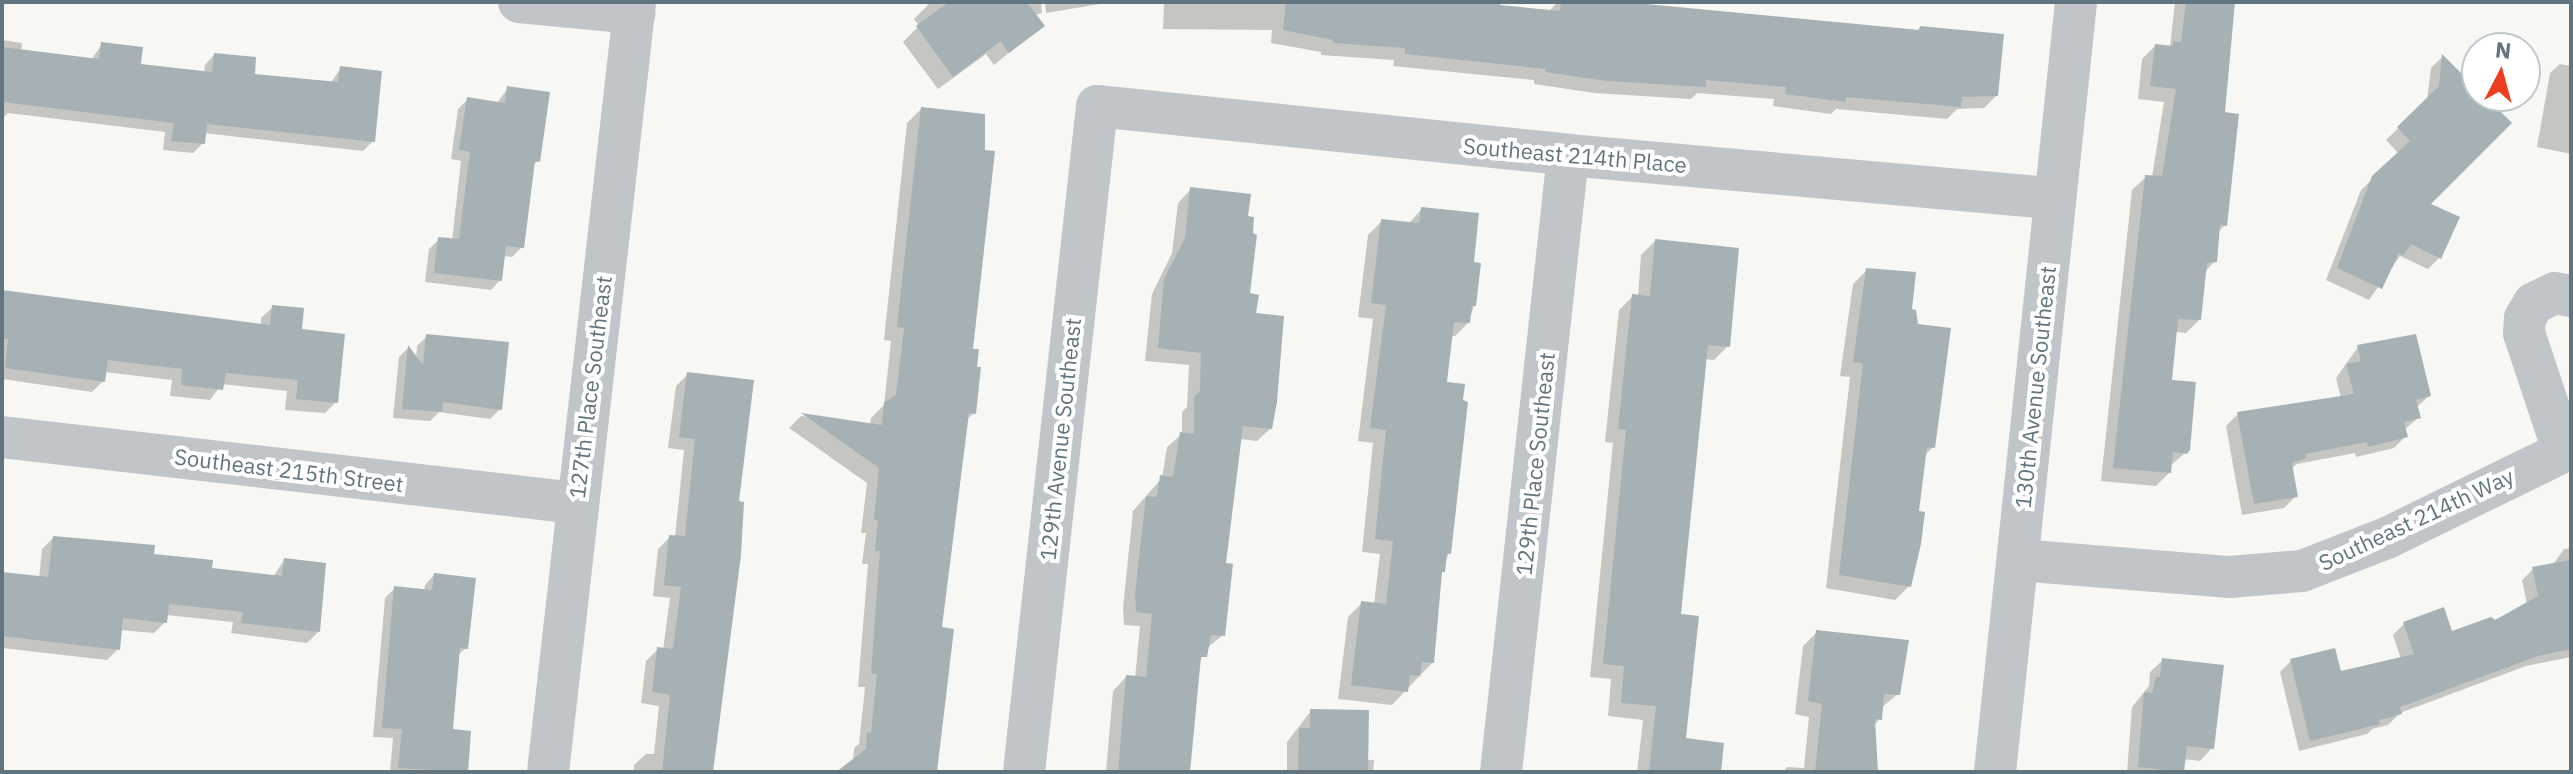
<!DOCTYPE html>
<html>
<head>
<meta charset="utf-8">
<style>
	body { margin:0 }
	#map { position:relative; width:2573px; height:774px; overflow:hidden; background:#f7f7f3; font-family:"IBM Plex Sans",sans-serif }
	div>[style] { position:absolute }
	[style*='--x'] { left:calc(var(--x)*1px); top:calc(var(--y)*1px); width:calc(var(--w)*1px); rotate:calc(var(--a)*1deg) }
	.shadow>* { inset:0; background:#0003 }
	.building>* { inset:0; background:#a6b1b6 }
	.minor>* { height:42px; margin:-21px; padding:0 21px; transform-origin:21px; border-radius:21px; background:#bfc5c8 }
	span { translate:-50% -50%; white-space:nowrap; text-align:center; line-height:1.15; -webkit-text-stroke:8px #fff; paint-order:stroke }
	.street-label { font-size:22px; color:#607580 }
	.frame { position:absolute; inset:0; border:4px solid #607580; pointer-events:none }
	.north { position:absolute; left:2461px; top:32px; width:80px; height:80px; box-sizing:border-box; background:#fff; border:2px solid #bfc8cc; border-radius:50%; rotate:6deg; font-size:22px; font-weight:700; line-height:32px; text-align:center; color:#607580 }
	.north::after { content:''; display:block; margin:auto; width:28px; height:36px; background:#ec3d1e; clip-path:polygon(50% 0,100% 100%,50% 72%,0 100%) }
</style>
</head>
<body>
<div id="map">
	<div class="shadow">
		<i style="clip-path:polygon(926px 2px,1024px 2px,1030px 10px,1029px 2px,1041px 2px,1042px 13px,1034px 15px,1042px 26px,994px 65px,986px 54px,938px 89px,903px 42px,919px 26px,914px 19px,928px 5px)"></i>
		<i style="clip-path:polygon(1045px 2px,1112px 2px,1046px 13px)"></i>
		<i style="clip-path:polygon(1164px 2px,1499px 2px,1498px 7px,1550px 10px,1558px 2px,1605px 2px,1917px 32px,1920px 28px,1996px 96px,1984px 108px,1957px 109px,1947px 119px,1836px 109px,1831px 114px,1773px 106px,1774px 99px,1697px 93px,1691px 99px,1594px 93px,1534px 84px,1534px 80px,1393px 66px,1394px 60px,1321px 55px,1321px 52px,1271px 43px,1272px 30px,1163px 29px)"></i>
		<i style="clip-path:polygon(2175px 2px,2234px 2px,2223px 114px,2228px 191px,2231px 191px,2225px 225px,2217px 233px,2215px 261px,2204px 273px,2200px 319px,2186px 333px,2175px 332px,2170px 381px,2186px 452px,2170px 466px,2169px 473px,2156px 486px,2101px 481px,2132px 190px,2146px 177px,2152px 177px,2164px 102px,2138px 99px,2142px 59px,2155px 46px,2170px 47px)"></i>
		<i style="clip-path:polygon(2px 40px,22px 43px,21px 51px,91px 60px,102px 44px,139px 66px,204px 73px,205px 65px,214px 55px,252px 75px,330px 84px,341px 68px,373px 141px,363px 151px,204px 133px,203px 143px,193px 153px,163px 150px,165px 132px,8px 113px,2px 119px)"></i>
		<i style="clip-path:polygon(2442px 57px,2477px 91px,2477px 96px,2482px 96px,2428px 204px,2440px 257px,2428px 269px,2400px 256px,2369px 300px,2326px 280px,2361px 190px,2399px 154px,2386px 140px,2427px 100px,2431px 68px)"></i>
		<i style="clip-path:polygon(2560px 64px,2571px 66px,2571px 154px,2537px 147px,2550px 73px)"></i>
		<i style="clip-path:polygon(508px 88px,538px 161px,532px 166px,522px 247px,512px 257px,503px 256px,500px 280px,491px 290px,425px 282px,429px 249px,439px 239px,452px 241px,461px 161px,451px 159px,458px 109px,468px 99px,497px 103px)"></i>
		<i style="clip-path:polygon(921px 109px,971px 351px,974px 413px,965px 421px,940px 629px,935px 770px,941px 772px,841px 772px,853px 761px,854px 748px,859px 744px,865px 687px,858px 687px,868px 564px,862px 564px,866px 533px,861px 533px,867px 483px,789px 428px,801px 416px,870px 425px,871px 418px,884px 405px,891px 341px,884px 340px,907px 123px)"></i>
		<i style="clip-path:polygon(1191px 189px,1246px 218px,1248px 295px,1271px 428px,1257px 441px,1240px 439px,1224px 565px,1223px 635px,1207px 648px,1198px 664px,1187px 772px,1106px 772px,1113px 691px,1126px 677px,1135px 678px,1140px 626px,1124px 625px,1123px 608px,1133px 511px,1162px 478px,1167px 447px,1182px 434px,1182px 412px,1187px 407px,1189px 365px,1145px 361px,1152px 294px,1172px 253px,1178px 203px)"></i>
		<i style="clip-path:polygon(1422px 209px,1472px 264px,1474px 306px,1468px 323px,1455px 336px,1450px 336px,1445px 383px,1449px 553px,1440px 574px,1432px 663px,1392px 705px,1338px 699px,1348px 617px,1362px 603px,1374px 604px,1380px 554px,1362px 552px,1373px 443px,1358px 441px,1373px 319px,1358px 317px,1368px 235px,1382px 221px,1408px 224px)"></i>
		<i style="clip-path:polygon(1655px 241px,1728px 346px,1714px 360px,1704px 359px,1679px 616px,1684px 739px,1719px 772px,1637px 772px,1643px 720px,1608px 716px,1611px 679px,1590px 677px,1613px 443px,1605px 442px,1619px 310px,1633px 296px,1638px 297px,1641px 255px)"></i>
		<i style="clip-path:polygon(1867px 270px,1910px 311px,1933px 447px,1924px 456px,1909px 586px,1895px 600px,1826px 588px,1850px 377px,1840px 376px,1853px 284px)"></i>
		<i style="clip-path:polygon(2px 292px,261px 326px,261px 318px,273px 307px,299px 331px,336px 402px,325px 413px,285px 410px,287px 391px,222px 384px,210px 400px,170px 396px,172px 380px,104px 372px,103px 381px,92px 392px,2px 379px)"></i>
		<i style="clip-path:polygon(427px 336px,500px 409px,490px 419px,439px 412px,430px 421px,393px 418px,399px 357px,408px 348px,416px 359px,417px 346px)"></i>
		<i style="clip-path:polygon(2358px 347px,2429px 396px,2416px 408px,2419px 417px,2404px 430px,2406px 436px,2394px 448px,2356px 457px,2355px 453px,2297px 464px,2291px 469px,2296px 496px,2284px 508px,2242px 515px,2226px 426px,2238px 414px,2341px 398px,2336px 378px)"></i>
		<i style="clip-path:polygon(688px 374px,737px 503px,712px 772px,634px 772px,634px 765px,646px 754px,654px 754px,659px 706px,641px 703px,646px 661px,658px 649px,663px 650px,670px 598px,653px 596px,658px 549px,670px 537px,675px 537px,684px 450px,668px 448px,676px 386px)"></i>
		<i style="clip-path:polygon(53px 538px,210px 569px,273px 577px,284px 560px,318px 632px,307px 643px,231px 633px,233px 622px,166px 615px,165px 622px,154px 633px,120px 630px,118px 649px,107px 660px,2px 648px,2px 574px,39px 578px,42px 549px)"></i>
		<i style="clip-path:polygon(2571px 548px,2571px 657px,2526px 666px,2400px 713px,2388px 725px,2372px 729px,2367px 734px,2299px 751px,2280px 672px,2291px 661px,2339px 673px,2401px 659px,2393px 635px,2404px 624px,2451px 633px,2495px 623px,2527px 604px,2522px 580px,2533px 569px,2554px 563px,2564px 549px)"></i>
		<i style="clip-path:polygon(434px 575px,466px 648px,457px 656px,451px 731px,469px 732px,466px 772px,390px 772px,393px 738px,373px 737px,385px 598px,395px 588px,424px 591px,425px 585px)"></i>
		<i style="clip-path:polygon(1817px 632px,1898px 694px,1881px 708px,1880px 719px,1874px 725px,1876px 772px,1783px 772px,1787px 767px,1804px 768px,1809px 717px,1795px 714px,1803px 646px)"></i>
		<i style="clip-path:polygon(2163px 660px,2212px 748px,2200px 761px,2183px 759px,2182px 772px,2127px 772px,2132px 707px,2149px 686px,2150px 672px)"></i>
		<i style="clip-path:polygon(1311px 711px,1366px 760px,1374px 760px,1373px 772px,1287px 772px,1287px 742px)"></i>
	</div>
	<div class="building">
		<i style="clip-path:polygon(949px 2px,1027px 2px,1045px 26px,1009px 53px,1001px 41px,953px 77px,916px 26px)"></i>
		<i style="clip-path:polygon(1286px 2px,1501px 2px,1500px 5px,1560px 11px,1561px 2px,1625px 2px,1919px 30px,1920px 26px,2004px 34px,1998px 96px,1962px 97px,1961px 107px,1846px 97px,1846px 102px,1785px 94px,1786px 87px,1706px 80px,1706px 87px,1607px 81px,1545px 72px,1546px 69px,1405px 54px,1405px 48px,1333px 43px,1333px 40px,1283px 30px)"></i>
		<i style="clip-path:polygon(2186px 2px,2235px 2px,2225px 112px,2239px 114px,2227px 226px,2220px 225px,2217px 262px,2207px 263px,2201px 320px,2178px 319px,2172px 380px,2196px 382px,2190px 450px,2187px 454px,2173px 452px,2171px 473px,2113px 468px,2145px 175px,2162px 176px,2176px 89px,2150px 86px,2155px 44px,2173px 46px,2173px 41px,2181px 42px)"></i>
		<i style="clip-path:polygon(101px 42px,143px 47px,141px 64px,212px 72px,214px 53px,256px 57px,255px 74px,338px 82px,340px 66px,382px 71px,375px 142px,207px 124px,205px 144px,171px 141px,174px 123px,2px 102px,2px 47px,99px 59px)"></i>
		<i style="clip-path:polygon(2442px 54px,2477px 89px,2477px 96px,2485px 96px,2512px 123px,2431px 204px,2460px 217px,2441px 259px,2411px 244px,2403px 256px,2399px 253px,2382px 289px,2337px 268px,2372px 176px,2410px 141px,2397px 127px,2439px 86px)"></i>
		<i style="clip-path:polygon(507px 86px,550px 92px,540px 162px,535px 161px,524px 248px,506px 246px,502px 281px,434px 273px,438px 237px,459px 239px,470px 152px,459px 150px,467px 97px,505px 103px)"></i>
		<i style="clip-path:polygon(921px 107px,985px 114px,985px 150px,995px 151px,973px 349px,979px 349px,977px 367px,981px 367px,976px 414px,969px 413px,942px 627px,954px 629px,937px 772px,836px 772px,866px 749px,867px 732px,871px 733px,877px 674px,871px 673px,880px 551px,875px 551px,878px 520px,874px 520px,879px 468px,801px 413px,882px 425px,884px 402px,896px 395px,904px 328px,897px 327px)"></i>
		<i style="clip-path:polygon(1190px 187px,1251px 194px,1248px 216px,1254px 217px,1253px 233px,1257px 235px,1250px 293px,1259px 295px,1256px 313px,1284px 316px,1277px 402px,1272px 429px,1243px 426px,1226px 563px,1233px 564px,1225px 636px,1211px 635px,1207px 657px,1201px 657px,1190px 772px,1118px 772px,1126px 675px,1146px 677px,1152px 614px,1136px 612px,1135px 594px,1146px 496px,1157px 497px,1160px 475px,1173px 477px,1180px 432px,1194px 434px,1194px 397px,1200px 391px,1201px 353px,1158px 348px,1164px 279px,1185px 238px)"></i>
		<i style="clip-path:polygon(1421px 207px,1479px 213px,1474px 262px,1481px 263px,1476px 306px,1472px 306px,1470px 323px,1454px 322px,1447px 382px,1465px 384px,1463px 400px,1468px 402px,1451px 554px,1447px 553px,1445px 572px,1442px 572px,1434px 663px,1422px 662px,1420px 676px,1410px 675px,1408px 692px,1351px 685px,1361px 601px,1386px 604px,1393px 541px,1375px 539px,1386px 430px,1370px 428px,1386px 305px,1371px 303px,1381px 219px,1419px 223px)"></i>
		<i style="clip-path:polygon(1655px 239px,1739px 248px,1730px 347px,1708px 345px,1681px 614px,1699px 616px,1686px 738px,1724px 743px,1721px 772px,1649px 772px,1656px 706px,1621px 703px,1624px 666px,1603px 664px,1626px 430px,1618px 429px,1632px 294px,1650px 296px)"></i>
		<i style="clip-path:polygon(1866px 268px,1916px 272px,1912px 309px,1916px 310px,1918px 324px,1951px 328px,1935px 448px,1927px 447px,1919px 511px,1925px 512px,1921px 544px,1911px 587px,1839px 575px,1863px 363px,1853px 362px)"></i>
		<i style="clip-path:polygon(2px 290px,270px 325px,272px 305px,304px 308px,302px 329px,345px 334px,338px 403px,296px 399px,298px 380px,226px 373px,223px 390px,181px 385px,182px 369px,108px 360px,105px 382px,5px 368px,8px 339px,2px 339px)"></i>
		<i style="clip-path:polygon(426px 334px,509px 342px,502px 410px,443px 402px,442px 412px,402px 409px,408px 345px,423px 365px)"></i>
		<i style="clip-path:polygon(2416px 334px,2431px 396px,2416px 400px,2421px 418px,2404px 422px,2408px 437px,2368px 447px,2367px 442px,2305px 454px,2306px 458px,2292px 463px,2298px 497px,2254px 504px,2237px 412px,2354px 394px,2346px 364px,2361px 361px,2357px 345px)"></i>
		<i style="clip-path:polygon(687px 372px,754px 380px,739px 501px,744px 502px,741px 555px,713px 772px,662px 772px,670px 695px,652px 692px,657px 647px,673px 649px,681px 587px,664px 585px,669px 535px,685px 536px,695px 439px,679px 437px)"></i>
		<i style="clip-path:polygon(53px 536px,155px 545px,154px 554px,213px 560px,212px 568px,282px 576px,284px 558px,326px 563px,320px 632px,241px 623px,243px 612px,169px 604px,167px 623px,123px 618px,120px 650px,2px 636px,2px 572px,48px 577px)"></i>
		<i style="clip-path:polygon(2571px 560px,2571px 649px,2538px 656px,2400px 707px,2402px 714px,2379px 720px,2380px 724px,2310px 741px,2290px 659px,2335px 648px,2341px 671px,2414px 654px,2403px 622px,2444px 607px,2452px 631px,2491px 617px,2495px 620px,2538px 596px,2532px 567px)"></i>
		<i style="clip-path:polygon(434px 573px,476px 578px,468px 649px,460px 648px,453px 729px,471px 731px,468px 772px,398px 768px,402px 729px,382px 728px,394px 586px,432px 590px)"></i>
		<i style="clip-path:polygon(1816px 630px,1909px 640px,1900px 695px,1884px 694px,1882px 720px,1875px 719px,1878px 772px,1815px 772px,1822px 704px,1808px 701px)"></i>
		<i style="clip-path:polygon(2162px 658px,2224px 665px,2214px 749px,2187px 746px,2184px 772px,2138px 767px,2144px 692px,2152px 693px,2156px 677px,2160px 677px)"></i>
		<i style="clip-path:polygon(1310px 709px,1369px 710px,1368px 772px,1298px 772px,1299px 728px,1310px 728px)"></i>
	</div>
	<div class="minor">
		<i style="--x:519;--y:2;--w:116;--a:5.5"></i>
		<i style="--x:2;--y:437;--w:578;--a:6.56"></i>
		<i style="--x:2563;--y:450;--w:123;--a:-108.4"></i>
		<i style="--x:2524;--y:333;--w:15;--a:-86"></i>
		<i style="--x:2525;--y:318;--w:17;--a:-59"></i>
		<i style="--x:2534;--y:303;--w:23;--a:-25"></i>
		<i style="--x:2555;--y:293;--w:16;--a:11"></i>
		<i style="--x:2018;--y:560;--w:213;--a:4.6"></i>
		<i style="--x:2230;--y:577;--w:72;--a:-4.8"></i>
		<i style="--x:2302;--y:571;--w:93;--a:-21.3"></i>
		<i style="--x:2389;--y:537;--w:203;--a:-26.1"></i>
		<i style="--x:548;--y:772;--w:775;--a:-83.55"></i>
		<i style="--x:1024;--y:772;--w:670;--a:-83.74"></i>
		<i style="--x:1097;--y:106;--w:474;--a:5.9"></i>
		<i style="--x:1568;--y:155;--w:488;--a:5.1"></i>
		<i style="--x:1501;--y:772;--w:621;--a:-83.8"></i>
		<i style="--x:1995;--y:772;--w:774;--a:-83.99"></i>
	</div>
	<div class="street-label">
		<span style="left:1575px;top:155px;rotate:5deg">Southeast 214th Place</span>
		<span style="left:590px;top:387px;rotate:-83deg">127th Place Southeast</span>
		<span style="left:2035px;top:387px;rotate:-84deg">130th Avenue Southeast</span>
		<span style="left:1060px;top:439px;rotate:-84deg">129th Avenue Southeast</span>
		<span style="left:1535px;top:464px;rotate:-84deg">129th Place Southeast</span>
		<span style="left:289px;top:470px;rotate:7deg">Southeast 215th Street</span>
		<span style="left:2416px;top:519px;rotate:-25deg">Southeast 214th Way</span>
	</div>
	<div class="frame"></div>
	<div class="north">N</div>
</div>
</body>
</html>
